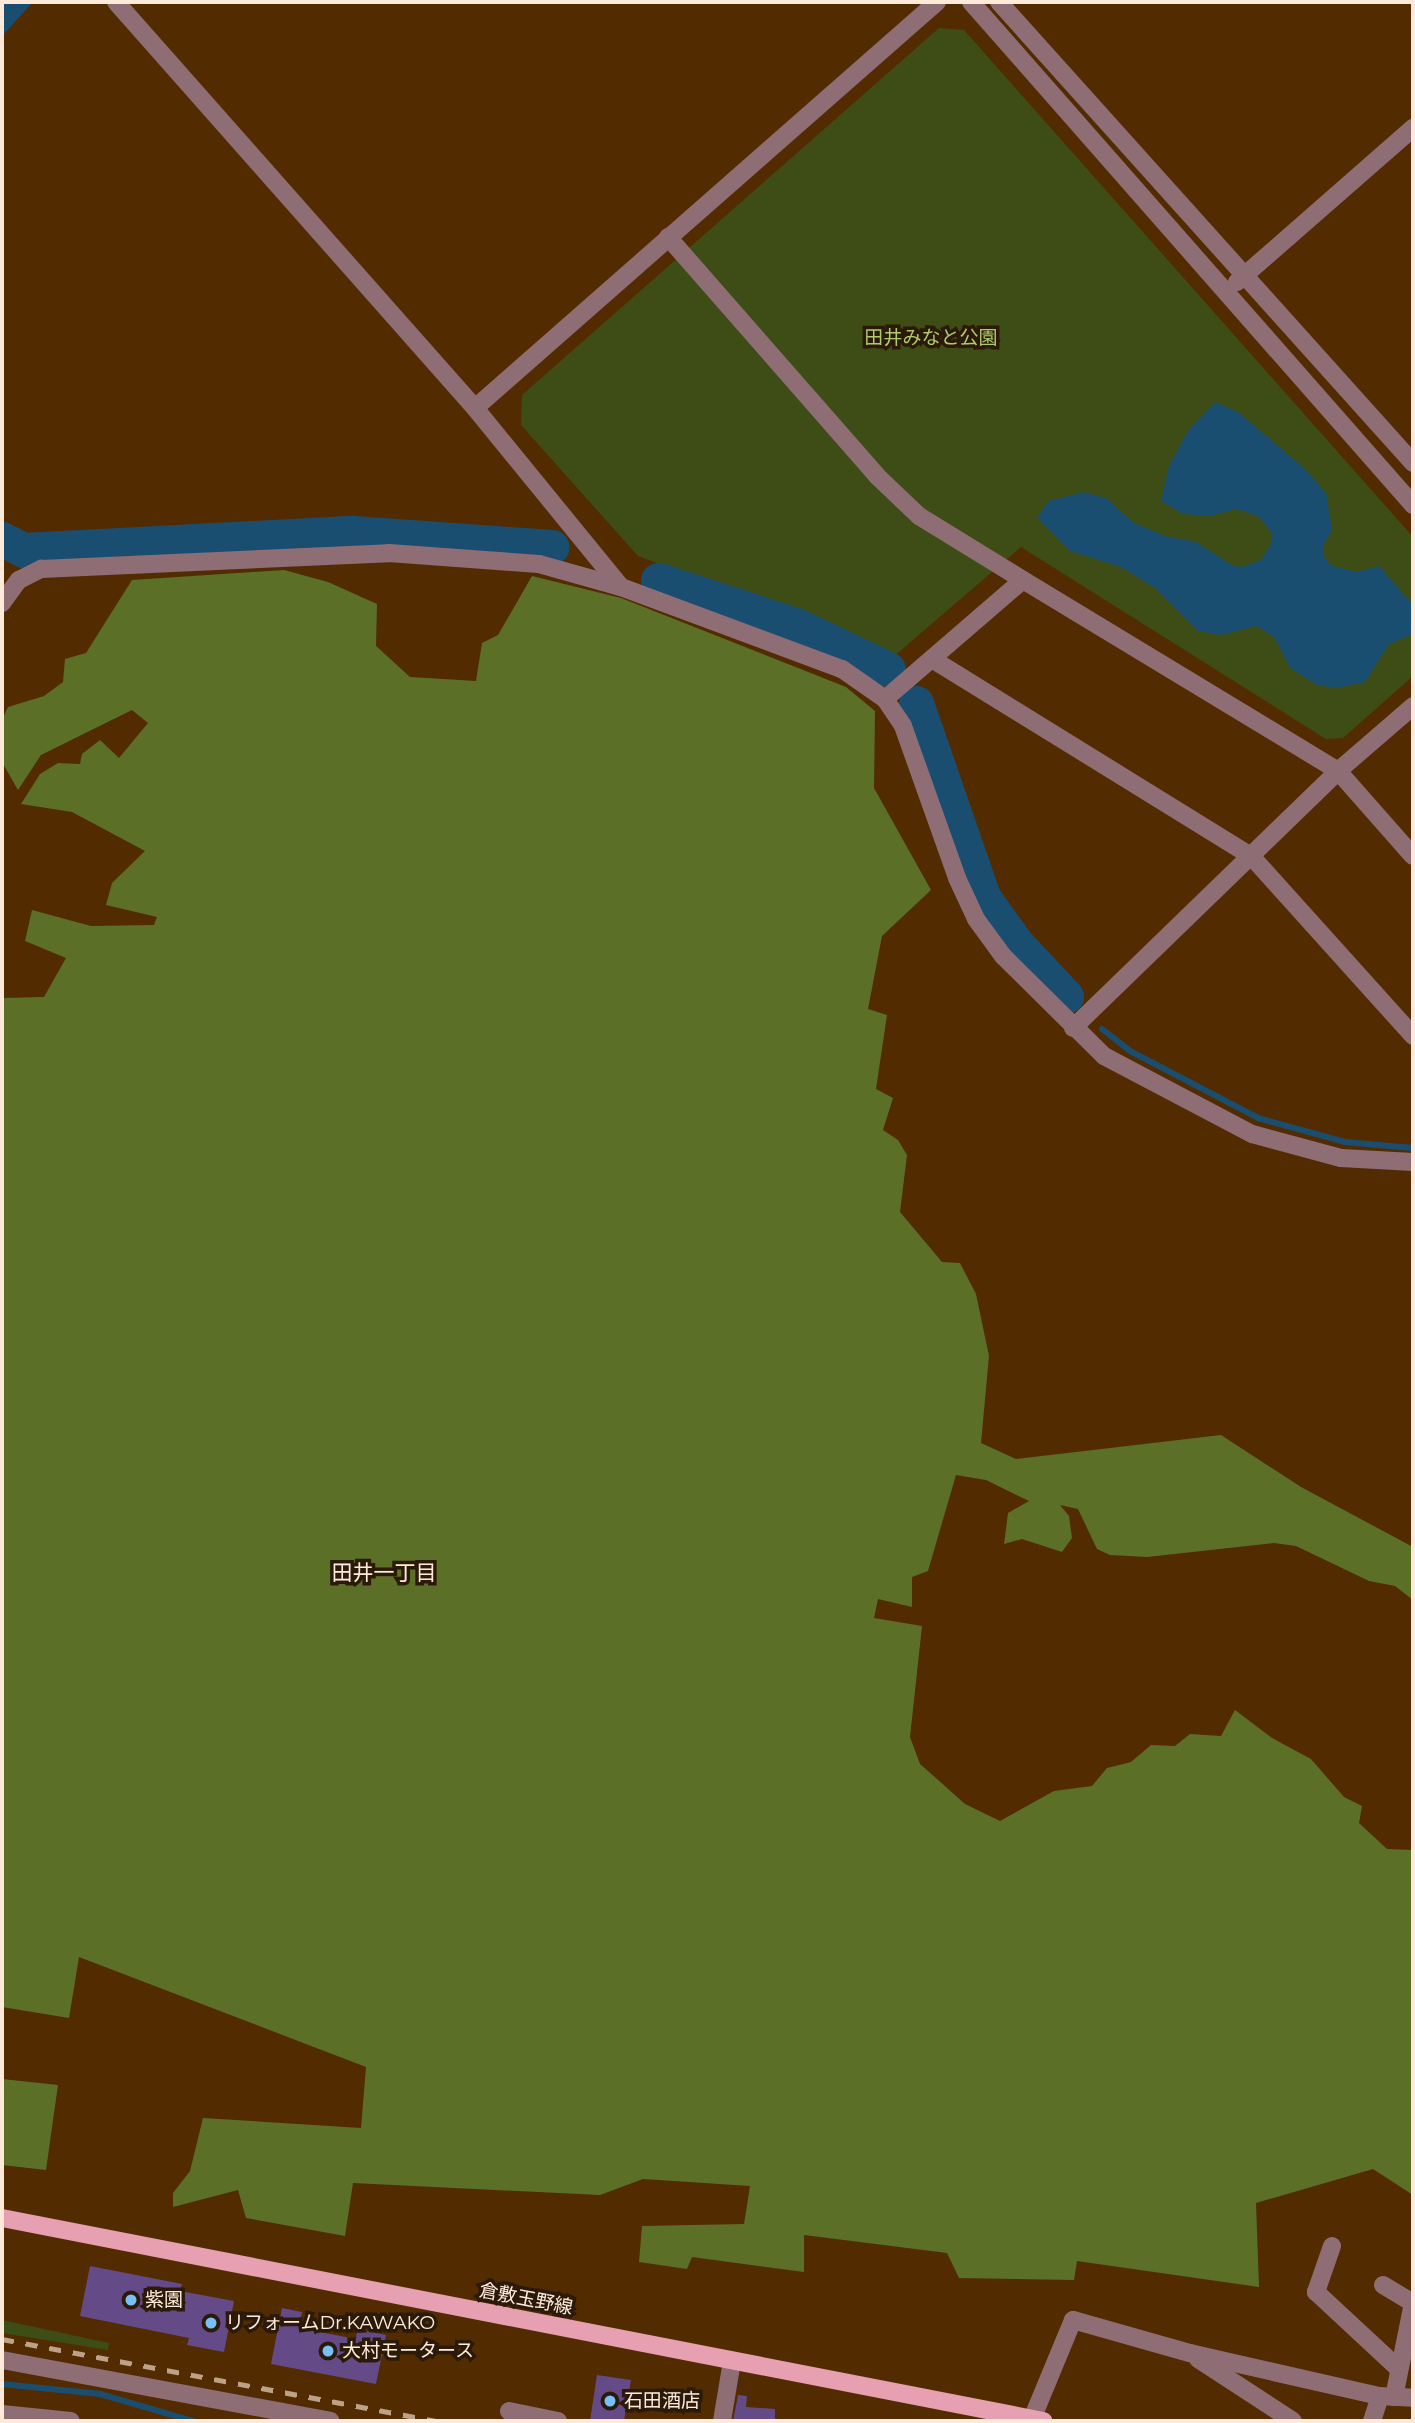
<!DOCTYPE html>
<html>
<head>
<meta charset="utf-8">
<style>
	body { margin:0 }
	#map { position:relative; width:1415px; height:2423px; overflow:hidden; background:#522c00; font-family:Montserrat,"Noto Sans JP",sans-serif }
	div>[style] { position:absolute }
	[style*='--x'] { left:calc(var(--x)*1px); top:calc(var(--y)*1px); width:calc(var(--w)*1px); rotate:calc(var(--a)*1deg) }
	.green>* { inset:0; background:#3e4d15 }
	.forest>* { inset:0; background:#5b6f26 }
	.water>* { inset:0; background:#1a4e71 }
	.stream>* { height:6px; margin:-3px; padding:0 3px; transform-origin:3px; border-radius:3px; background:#1a4e71 }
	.river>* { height:35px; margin:-17.5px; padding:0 17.5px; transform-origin:17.5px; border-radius:17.5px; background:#1a4e71 }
	.building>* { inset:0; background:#654a88 }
	.minor>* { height:18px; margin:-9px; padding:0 9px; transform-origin:9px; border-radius:9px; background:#8f6d75 }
	.major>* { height:18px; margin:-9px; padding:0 9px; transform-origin:9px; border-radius:9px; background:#e7a0b2 }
	.rail>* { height:5px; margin-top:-2.5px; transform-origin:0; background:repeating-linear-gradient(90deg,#bda287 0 12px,transparent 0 24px) }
	.dots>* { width:19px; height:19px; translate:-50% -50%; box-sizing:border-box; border:4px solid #2b1a09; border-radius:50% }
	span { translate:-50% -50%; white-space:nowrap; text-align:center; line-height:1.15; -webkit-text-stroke:7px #2b1a09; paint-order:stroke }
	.park-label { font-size:19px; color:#afcc69 }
	.street-label { font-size:19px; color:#fdead9 }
	.poi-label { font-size:19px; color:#fdead9 }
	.left { translate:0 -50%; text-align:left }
	.neighbourhood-label { font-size:21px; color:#fdead9 }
	.frame { position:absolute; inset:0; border:4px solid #fdead9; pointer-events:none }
</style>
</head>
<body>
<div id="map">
	<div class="green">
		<i style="clip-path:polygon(939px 28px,964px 30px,1413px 537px,1413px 676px,1343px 738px,1326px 739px,1021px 547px,892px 658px,657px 571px,657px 563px,638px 556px,521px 425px,522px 395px)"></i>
		<i style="clip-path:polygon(2px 2320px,109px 2343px,108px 2350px,2px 2333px)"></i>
	</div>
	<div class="forest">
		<i style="clip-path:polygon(284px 570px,328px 582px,377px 604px,376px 646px,410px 677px,476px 681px,482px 643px,498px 635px,532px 576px,621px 598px,846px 687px,875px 711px,874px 788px,931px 890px,882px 936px,868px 1009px,887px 1015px,876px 1089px,893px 1098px,883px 1130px,898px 1140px,907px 1155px,900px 1212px,942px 1262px,960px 1263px,976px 1294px,989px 1356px,981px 1443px,1016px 1459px,1221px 1435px,1301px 1487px,1413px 1547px,1413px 1600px,1395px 1586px,1369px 1581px,1296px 1546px,1274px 1543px,1147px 1557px,1110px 1555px,1097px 1549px,1078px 1509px,1060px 1505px,1069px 1516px,1072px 1538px,1062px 1552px,1022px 1539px,1004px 1544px,1008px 1513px,1029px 1501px,986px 1480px,956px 1475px,928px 1571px,912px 1577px,912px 1607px,878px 1599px,874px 1618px,922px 1626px,910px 1737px,920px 1764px,937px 1779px,965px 1804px,1000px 1821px,1054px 1791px,1092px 1786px,1107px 1768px,1131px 1762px,1151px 1745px,1175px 1746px,1190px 1734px,1221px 1736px,1235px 1710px,1272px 1738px,1311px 1759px,1344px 1797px,1362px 1806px,1359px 1823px,1387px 1849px,1413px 1850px,1413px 2195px,1373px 2169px,1256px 2203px,1259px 2287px,1077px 2261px,1074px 2280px,959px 2278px,947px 2253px,804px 2235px,804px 2272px,692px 2257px,687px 2269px,639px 2262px,642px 2226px,744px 2224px,750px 2186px,643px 2179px,600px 2195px,353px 2183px,345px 2236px,246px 2218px,238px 2190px,173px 2207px,173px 2193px,190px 2171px,203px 2118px,361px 2128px,366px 2067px,79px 1957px,69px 2018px,2px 2007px,2px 998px,44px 997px,66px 958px,25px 941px,32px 910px,91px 926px,154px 925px,157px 917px,106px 905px,112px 883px,145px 851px,72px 812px,21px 804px,40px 774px,58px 763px,80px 764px,82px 754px,100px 740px,119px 758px,148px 723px,132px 710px,41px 755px,18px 790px,2px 762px,2px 720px,8px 707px,44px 696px,63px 682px,65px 659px,86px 653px,132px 580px)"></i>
		<i style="clip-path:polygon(2px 2079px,58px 2085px,46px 2170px,2px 2165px)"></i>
	</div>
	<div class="water">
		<i style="clip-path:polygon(2px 2px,33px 2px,2px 36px)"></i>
		<i style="clip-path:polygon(1215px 402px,1238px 412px,1305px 469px,1326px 493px,1332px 530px,1323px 546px,1324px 556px,1330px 565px,1356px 572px,1379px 566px,1413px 605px,1413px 634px,1389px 644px,1365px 682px,1337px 688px,1317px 685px,1290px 668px,1275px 638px,1257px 626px,1221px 635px,1198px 631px,1155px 588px,1121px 567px,1070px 551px,1037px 517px,1049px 501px,1083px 492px,1106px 498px,1134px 523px,1165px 536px,1196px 542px,1230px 564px,1241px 567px,1261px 560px,1272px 542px,1271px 532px,1259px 517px,1237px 509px,1209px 516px,1183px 514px,1161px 501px,1169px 466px,1187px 432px)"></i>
	</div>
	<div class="stream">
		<i style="--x:1102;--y:1029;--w:36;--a:38"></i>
		<i style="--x:1130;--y:1051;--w:144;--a:27.6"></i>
		<i style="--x:1258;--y:1118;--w:90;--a:15.4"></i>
		<i style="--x:1345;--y:1142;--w:68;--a:5"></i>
		<i style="--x:2;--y:2384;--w:99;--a:5.8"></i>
		<i style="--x:100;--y:2394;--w:97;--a:16.2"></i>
	</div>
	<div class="river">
		<i style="--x:2;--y:539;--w:25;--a:27"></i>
		<i style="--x:24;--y:550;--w:329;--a:-3"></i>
		<i style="--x:353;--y:533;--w:199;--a:4"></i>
		<i style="--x:658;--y:580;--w:145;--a:18.1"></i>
		<i style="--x:796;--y:625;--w:102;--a:25.6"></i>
		<i style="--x:916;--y:703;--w:205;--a:70.9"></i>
		<i style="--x:983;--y:897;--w:57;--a:54.3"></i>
		<i style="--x:1016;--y:943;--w:73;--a:46.7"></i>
	</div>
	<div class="building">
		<i style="clip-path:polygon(90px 2266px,182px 2284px,180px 2291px,234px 2301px,224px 2352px,187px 2345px,189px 2338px,80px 2316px)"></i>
		<i style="clip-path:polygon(282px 2308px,302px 2312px,299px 2328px,356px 2339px,357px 2329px,386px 2335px,376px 2384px,271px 2364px)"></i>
		<i style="clip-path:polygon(597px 2375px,631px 2380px,624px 2421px,590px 2421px)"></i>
		<i style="clip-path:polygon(738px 2395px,747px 2396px,746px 2407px,775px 2409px,775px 2421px,733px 2421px)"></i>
	</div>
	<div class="minor">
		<i style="--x:116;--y:2;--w:542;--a:48.52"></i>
		<i style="--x:475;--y:408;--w:231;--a:50.8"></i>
		<i style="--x:971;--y:2;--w:670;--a:48.69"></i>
		<i style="--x:999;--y:2;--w:620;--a:48.07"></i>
		<i style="--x:668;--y:237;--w:317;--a:48.8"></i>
		<i style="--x:877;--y:476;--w:58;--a:43.6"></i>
		<i style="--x:919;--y:516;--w:122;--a:31.6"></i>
		<i style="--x:1237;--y:282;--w:234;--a:-41.2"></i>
		<i style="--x:475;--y:408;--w:615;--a:-41.31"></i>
		<i style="--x:2;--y:603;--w:29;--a:-54"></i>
		<i style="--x:19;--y:580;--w:25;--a:-27"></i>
		<i style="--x:41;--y:569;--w:348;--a:-2.6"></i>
		<i style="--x:389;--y:553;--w:150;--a:4.2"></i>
		<i style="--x:539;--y:564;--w:85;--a:15.7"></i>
		<i style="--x:621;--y:587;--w:236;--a:20.4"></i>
		<i style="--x:842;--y:669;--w:52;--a:34.9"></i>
		<i style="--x:885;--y:699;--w:32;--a:56"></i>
		<i style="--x:903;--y:726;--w:161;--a:70.4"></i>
		<i style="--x:957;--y:878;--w:45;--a:65.1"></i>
		<i style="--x:976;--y:919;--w:46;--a:53.9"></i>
		<i style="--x:1003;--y:956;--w:142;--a:44.7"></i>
		<i style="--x:1104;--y:1056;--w:167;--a:27.8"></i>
		<i style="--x:1252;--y:1134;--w:92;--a:15.1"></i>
		<i style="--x:1341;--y:1158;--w:72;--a:3.2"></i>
		<i style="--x:932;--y:659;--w:376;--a:31.7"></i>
		<i style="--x:1252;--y:857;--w:241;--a:48"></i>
		<i style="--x:885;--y:699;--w:182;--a:-40.8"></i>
		<i style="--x:1023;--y:580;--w:368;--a:31.2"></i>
		<i style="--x:1338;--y:771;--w:113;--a:48.6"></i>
		<i style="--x:1073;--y:1028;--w:369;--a:-44.1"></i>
		<i style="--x:1338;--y:771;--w:99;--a:-40.9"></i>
		<i style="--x:1332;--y:2246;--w:49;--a:109.2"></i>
		<i style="--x:1316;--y:2292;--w:113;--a:42.9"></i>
		<i style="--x:1383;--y:2285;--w:35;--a:31"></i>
		<i style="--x:1413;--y:2303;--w:96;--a:101.4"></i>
		<i style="--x:1198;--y:2359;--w:113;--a:33.1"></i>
		<i style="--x:2;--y:2360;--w:334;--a:10.5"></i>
		<i style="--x:509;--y:2411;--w:50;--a:11.5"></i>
		<i style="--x:2;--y:2414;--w:69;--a:5.8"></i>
		<i style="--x:1032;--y:2419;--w:107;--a:-67.5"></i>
		<i style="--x:1073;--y:2320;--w:122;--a:15.8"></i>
		<i style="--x:1190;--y:2353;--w:195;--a:12.8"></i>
		<i style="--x:1380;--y:2396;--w:33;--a:3"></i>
		<i style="--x:722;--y:2421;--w:61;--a:-80.5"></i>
		<i style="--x:1372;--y:2421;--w:26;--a:-72"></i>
	</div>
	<div class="major">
		<i style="--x:2;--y:2218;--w:1061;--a:11.03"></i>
	</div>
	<div class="rail">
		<i style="--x:2;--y:2339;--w:443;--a:10.7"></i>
	</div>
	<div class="dots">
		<i style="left:131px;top:2300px;background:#77bff7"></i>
		<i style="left:211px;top:2323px;background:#77bff7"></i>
		<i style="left:328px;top:2351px;background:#77bff7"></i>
		<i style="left:610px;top:2401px;background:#77bff7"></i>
	</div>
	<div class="park-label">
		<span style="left:931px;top:338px">田井みなと公園</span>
	</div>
	<div class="street-label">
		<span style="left:526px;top:2299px;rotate:11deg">倉敷玉野線</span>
	</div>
	<div class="poi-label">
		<span class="left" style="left:145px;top:2300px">紫園</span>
		<span class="left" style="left:225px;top:2323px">リフォームDr.KAWAKO</span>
		<span class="left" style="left:342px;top:2351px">大村モータース</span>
		<span class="left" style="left:624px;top:2401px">石田酒店</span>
	</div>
	<div class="neighbourhood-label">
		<span style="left:384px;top:1573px">田井一丁目</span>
	</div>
	<div class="frame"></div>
</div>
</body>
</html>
